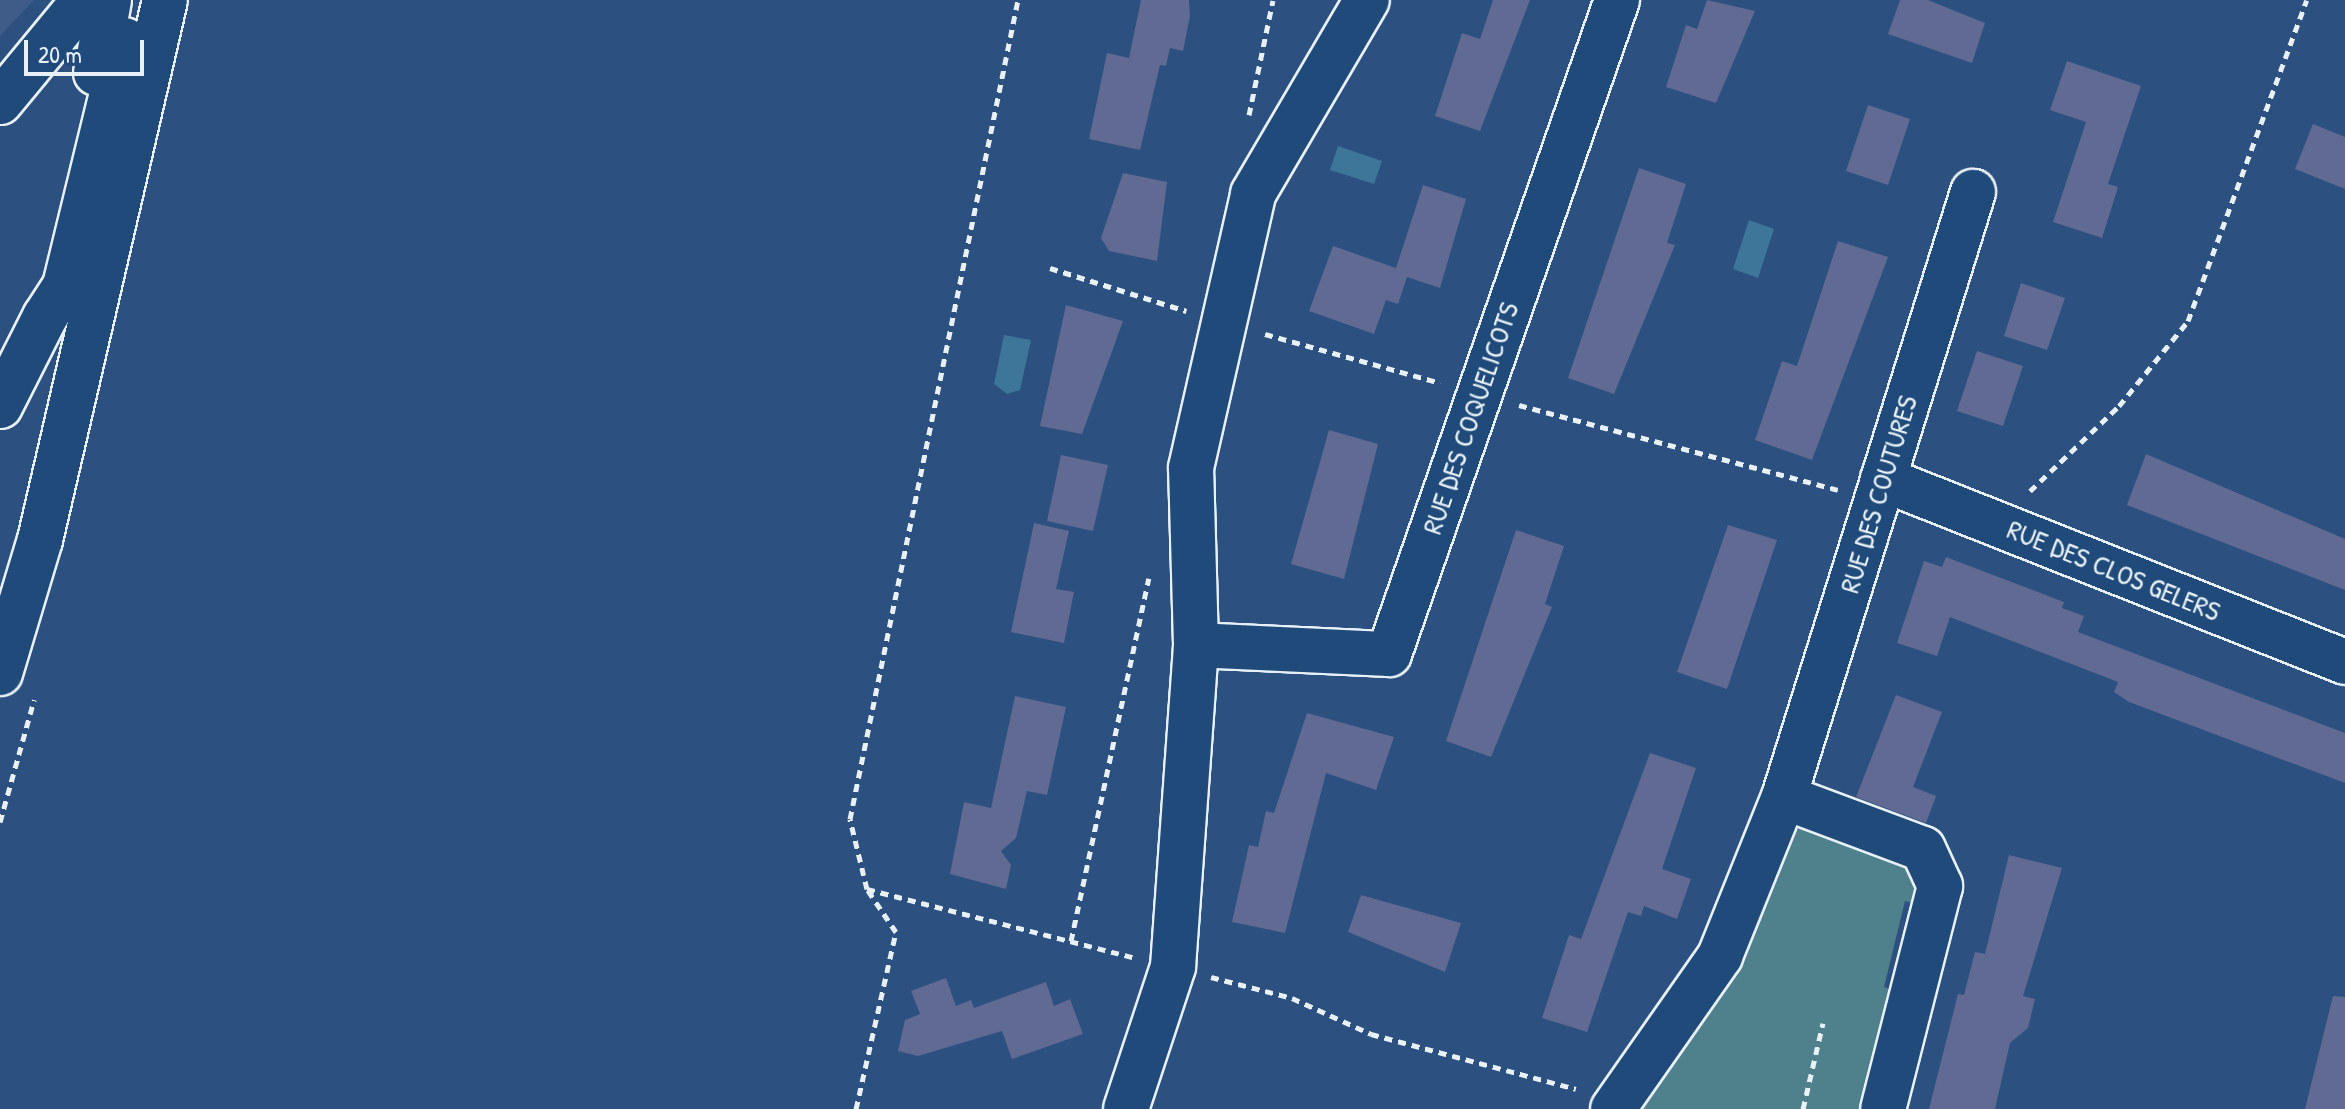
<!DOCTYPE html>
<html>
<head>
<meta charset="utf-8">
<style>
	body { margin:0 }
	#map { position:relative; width:2345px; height:1109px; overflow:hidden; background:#2c507f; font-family:"Patrick Hand",sans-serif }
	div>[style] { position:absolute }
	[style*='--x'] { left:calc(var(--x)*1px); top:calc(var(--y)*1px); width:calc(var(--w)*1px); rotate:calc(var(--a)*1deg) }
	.built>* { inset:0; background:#3f5b87 }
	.green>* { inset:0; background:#4f818c }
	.water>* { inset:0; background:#3e769a }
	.building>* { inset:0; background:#606a93 }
	.path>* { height:5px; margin-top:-2.5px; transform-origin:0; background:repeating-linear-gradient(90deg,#e8f1f8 0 8px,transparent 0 14px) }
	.roads { filter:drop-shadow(2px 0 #e8f1f8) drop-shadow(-2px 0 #e8f1f8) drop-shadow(0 2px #e8f1f8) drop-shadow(0 -2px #e8f1f8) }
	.street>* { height:44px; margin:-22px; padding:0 22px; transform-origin:22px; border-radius:22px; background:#1f4a7a }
	.secondary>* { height:44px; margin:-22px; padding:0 22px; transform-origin:22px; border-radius:22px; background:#1f4a7a }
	span { translate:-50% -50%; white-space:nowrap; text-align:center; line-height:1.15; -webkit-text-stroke:7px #1f4a7a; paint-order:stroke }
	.street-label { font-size:28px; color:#e8f1f8 }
	.scale { position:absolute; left:24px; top:40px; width:120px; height:36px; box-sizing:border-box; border:4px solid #e8f1f8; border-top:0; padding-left:10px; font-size:24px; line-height:28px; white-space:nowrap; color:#e8f1f8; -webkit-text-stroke:6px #1f4a7a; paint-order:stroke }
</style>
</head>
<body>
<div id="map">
	<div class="built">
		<i style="clip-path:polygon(0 0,34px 0,0 36px)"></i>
	</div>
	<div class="green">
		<i style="clip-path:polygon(1808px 824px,1911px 858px,1921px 905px,1905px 901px,1884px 987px,1900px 993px,1871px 1109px,1630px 1109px,1791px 833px)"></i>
	</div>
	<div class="water">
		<i style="clip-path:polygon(1338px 146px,1382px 161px,1374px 184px,1330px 170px)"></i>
		<i style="clip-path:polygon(1749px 220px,1774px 229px,1758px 278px,1733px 269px)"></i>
		<i style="clip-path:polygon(1004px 335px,1031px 340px,1020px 390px,1007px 394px,994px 384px)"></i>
	</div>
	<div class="building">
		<i style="clip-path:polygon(1141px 0,1189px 0,1190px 16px,1183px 51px,1170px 48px,1166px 66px,1160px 65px,1140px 150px,1089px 139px,1107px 53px,1129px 58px)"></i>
		<i style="clip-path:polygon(1493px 0,1530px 0,1480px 131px,1435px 116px,1462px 33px,1480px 39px)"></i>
		<i style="clip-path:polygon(1707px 0,1755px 11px,1716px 103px,1666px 87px,1686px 25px,1697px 29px)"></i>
		<i style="clip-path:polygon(1900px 0,1928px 0,1985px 23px,1972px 63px,1888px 34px)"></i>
		<i style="clip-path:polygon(2067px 61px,2141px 86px,2108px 184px,2118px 187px,2102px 238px,2053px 222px,2086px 122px,2050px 110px)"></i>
		<i style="clip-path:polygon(1868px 105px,1910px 119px,1888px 185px,1846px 171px)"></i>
		<i style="clip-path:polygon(2313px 124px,2345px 137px,2345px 189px,2295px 169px)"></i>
		<i style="clip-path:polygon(1639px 168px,1686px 184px,1667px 243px,1675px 245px,1614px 394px,1568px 378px)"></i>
		<i style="clip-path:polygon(1123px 173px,1167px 182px,1157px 261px,1109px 251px,1101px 238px)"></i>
		<i style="clip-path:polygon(1423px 185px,1466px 199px,1440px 288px,1407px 277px,1398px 304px,1386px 300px,1374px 334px,1309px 311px,1333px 246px,1396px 268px)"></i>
		<i style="clip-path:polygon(1838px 241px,1888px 257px,1812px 460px,1755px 440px,1782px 361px,1797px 366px)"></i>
		<i style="clip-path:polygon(2021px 283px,2065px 298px,2047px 350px,2004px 336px)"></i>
		<i style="clip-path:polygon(1066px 305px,1123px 321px,1082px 434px,1040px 426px)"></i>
		<i style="clip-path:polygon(1977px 351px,2023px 366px,2003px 426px,1957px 411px)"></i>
		<i style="clip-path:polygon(1329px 430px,1378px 444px,1344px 579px,1291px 564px)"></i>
		<i style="clip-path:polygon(2146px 454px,2345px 539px,2345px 590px,2127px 505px)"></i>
		<i style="clip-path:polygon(1061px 455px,1108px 465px,1093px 531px,1047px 521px)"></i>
		<i style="clip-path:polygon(1034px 523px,1069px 531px,1056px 589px,1074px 592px,1064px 643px,1011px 632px)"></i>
		<i style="clip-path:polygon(1728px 525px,1777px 540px,1727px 689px,1677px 672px)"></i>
		<i style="clip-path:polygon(1516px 530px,1564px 546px,1545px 604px,1552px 607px,1491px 757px,1446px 741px)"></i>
		<i style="clip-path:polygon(1946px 557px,2064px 602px,2062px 608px,2084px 616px,2078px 632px,2345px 733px,2345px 783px,2129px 702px,2114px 692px,2118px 682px,1950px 617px,1937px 656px,1897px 643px,1924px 561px,1942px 567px)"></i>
		<i style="clip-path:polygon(1896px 695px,1942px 712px,1913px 787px,1936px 796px,1926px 823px,1856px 797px)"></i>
		<i style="clip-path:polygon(1015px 696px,1066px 707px,1047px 795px,1027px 791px,1016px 838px,1001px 851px,1011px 865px,1006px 889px,950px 874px,964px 802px,991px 808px)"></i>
		<i style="clip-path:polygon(1307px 713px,1394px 737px,1376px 790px,1326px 773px,1285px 933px,1232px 922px,1249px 845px,1258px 847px,1266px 811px,1274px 813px)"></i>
		<i style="clip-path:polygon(1650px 753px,1696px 768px,1662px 869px,1691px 879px,1677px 919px,1644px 906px,1641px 916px,1628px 912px,1587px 1032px,1542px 1018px,1569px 935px,1581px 939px)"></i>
		<i style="clip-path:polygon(2009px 855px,2062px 868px,2023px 996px,2035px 999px,2028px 1028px,2010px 1043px,1995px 1109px,1929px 1109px,1958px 994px,1964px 995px,1975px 952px,1985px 954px)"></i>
		<i style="clip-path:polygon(1361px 895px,1461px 923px,1445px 972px,1348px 932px)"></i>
		<i style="clip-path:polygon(946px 978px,956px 1006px,971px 1000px,974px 1008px,1046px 982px,1054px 1006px,1070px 999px,1083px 1034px,1012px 1059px,1002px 1031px,918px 1056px,898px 1051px,905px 1020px,920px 1014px,911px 991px)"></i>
		<i style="clip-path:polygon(2333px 996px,2345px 997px,2345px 1109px,2305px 1109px)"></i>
	</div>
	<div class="path">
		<i style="--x:1249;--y:115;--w:117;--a:-78.2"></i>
		<i style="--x:1050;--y:268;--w:143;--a:17.5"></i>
		<i style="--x:1265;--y:334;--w:182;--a:15.6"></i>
		<i style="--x:1519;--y:405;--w:330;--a:14.9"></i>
		<i style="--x:2030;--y:491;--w:123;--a:-43.7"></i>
		<i style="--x:2119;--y:406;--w:109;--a:-50.9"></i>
		<i style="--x:2188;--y:321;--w:342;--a:-69.7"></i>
		<i style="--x:0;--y:822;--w:127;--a:-74.4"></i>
		<i style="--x:867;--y:889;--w:274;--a:14.4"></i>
		<i style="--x:1071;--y:941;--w:371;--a:-77.9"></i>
		<i style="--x:1211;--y:977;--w:84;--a:14.5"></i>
		<i style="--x:1292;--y:998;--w:87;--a:24.5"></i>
		<i style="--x:1371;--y:1034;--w:212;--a:15"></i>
		<i style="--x:856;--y:1109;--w:181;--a:-77.3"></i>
		<i style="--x:896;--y:932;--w:52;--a:-124"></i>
		<i style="--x:867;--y:889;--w:72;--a:-103.7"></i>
		<i style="--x:850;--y:819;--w:836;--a:-78.41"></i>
		<i style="--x:1803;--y:1109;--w:88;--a:-76.9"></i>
	</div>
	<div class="roads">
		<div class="street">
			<i style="--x:0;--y:406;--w:100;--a:-63.2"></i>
			<i style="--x:1883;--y:479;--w:497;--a:21.6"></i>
			<i style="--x:1196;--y:645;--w:193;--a:2.7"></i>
			<i style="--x:1389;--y:654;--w:693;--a:-70.78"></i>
			<i style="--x:1784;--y:797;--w:148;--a:20.5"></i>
			<i style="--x:1923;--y:849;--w:41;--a:65.3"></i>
			<i style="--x:1940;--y:886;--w:230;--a:104.3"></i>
			<i style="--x:1126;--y:1109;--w:150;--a:-71.7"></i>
			<i style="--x:1173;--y:967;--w:323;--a:-85.9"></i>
			<i style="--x:1196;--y:645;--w:177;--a:-91.6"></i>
			<i style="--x:1191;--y:468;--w:281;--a:-77.2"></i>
			<i style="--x:1253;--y:194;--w:225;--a:-59.6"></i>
			<i style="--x:1613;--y:1109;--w:187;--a:-55"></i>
			<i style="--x:1720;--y:956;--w:171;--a:-68.1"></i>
			<i style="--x:1784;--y:797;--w:634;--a:-72.65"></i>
		</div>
		<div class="secondary">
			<i style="--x:96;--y:73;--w:74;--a:-79.9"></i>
			<i style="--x:0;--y:102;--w:132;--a:-50.5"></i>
			<i style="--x:45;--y:317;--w:37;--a:-57"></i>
			<i style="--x:65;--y:286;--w:253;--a:-76.3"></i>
			<i style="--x:0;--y:673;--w:139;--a:-73.3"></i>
			<i style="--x:40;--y:540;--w:554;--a:-76.97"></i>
		</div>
	</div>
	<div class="street-label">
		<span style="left:1470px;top:418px;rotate:-71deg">RUE DES COQUELICOTS</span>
		<span style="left:1878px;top:494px;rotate:-73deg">RUE DES COUTURES</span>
		<span style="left:2114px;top:570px;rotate:22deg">RUE DES CLOS GELERS</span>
	</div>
	<div class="scale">20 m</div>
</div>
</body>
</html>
